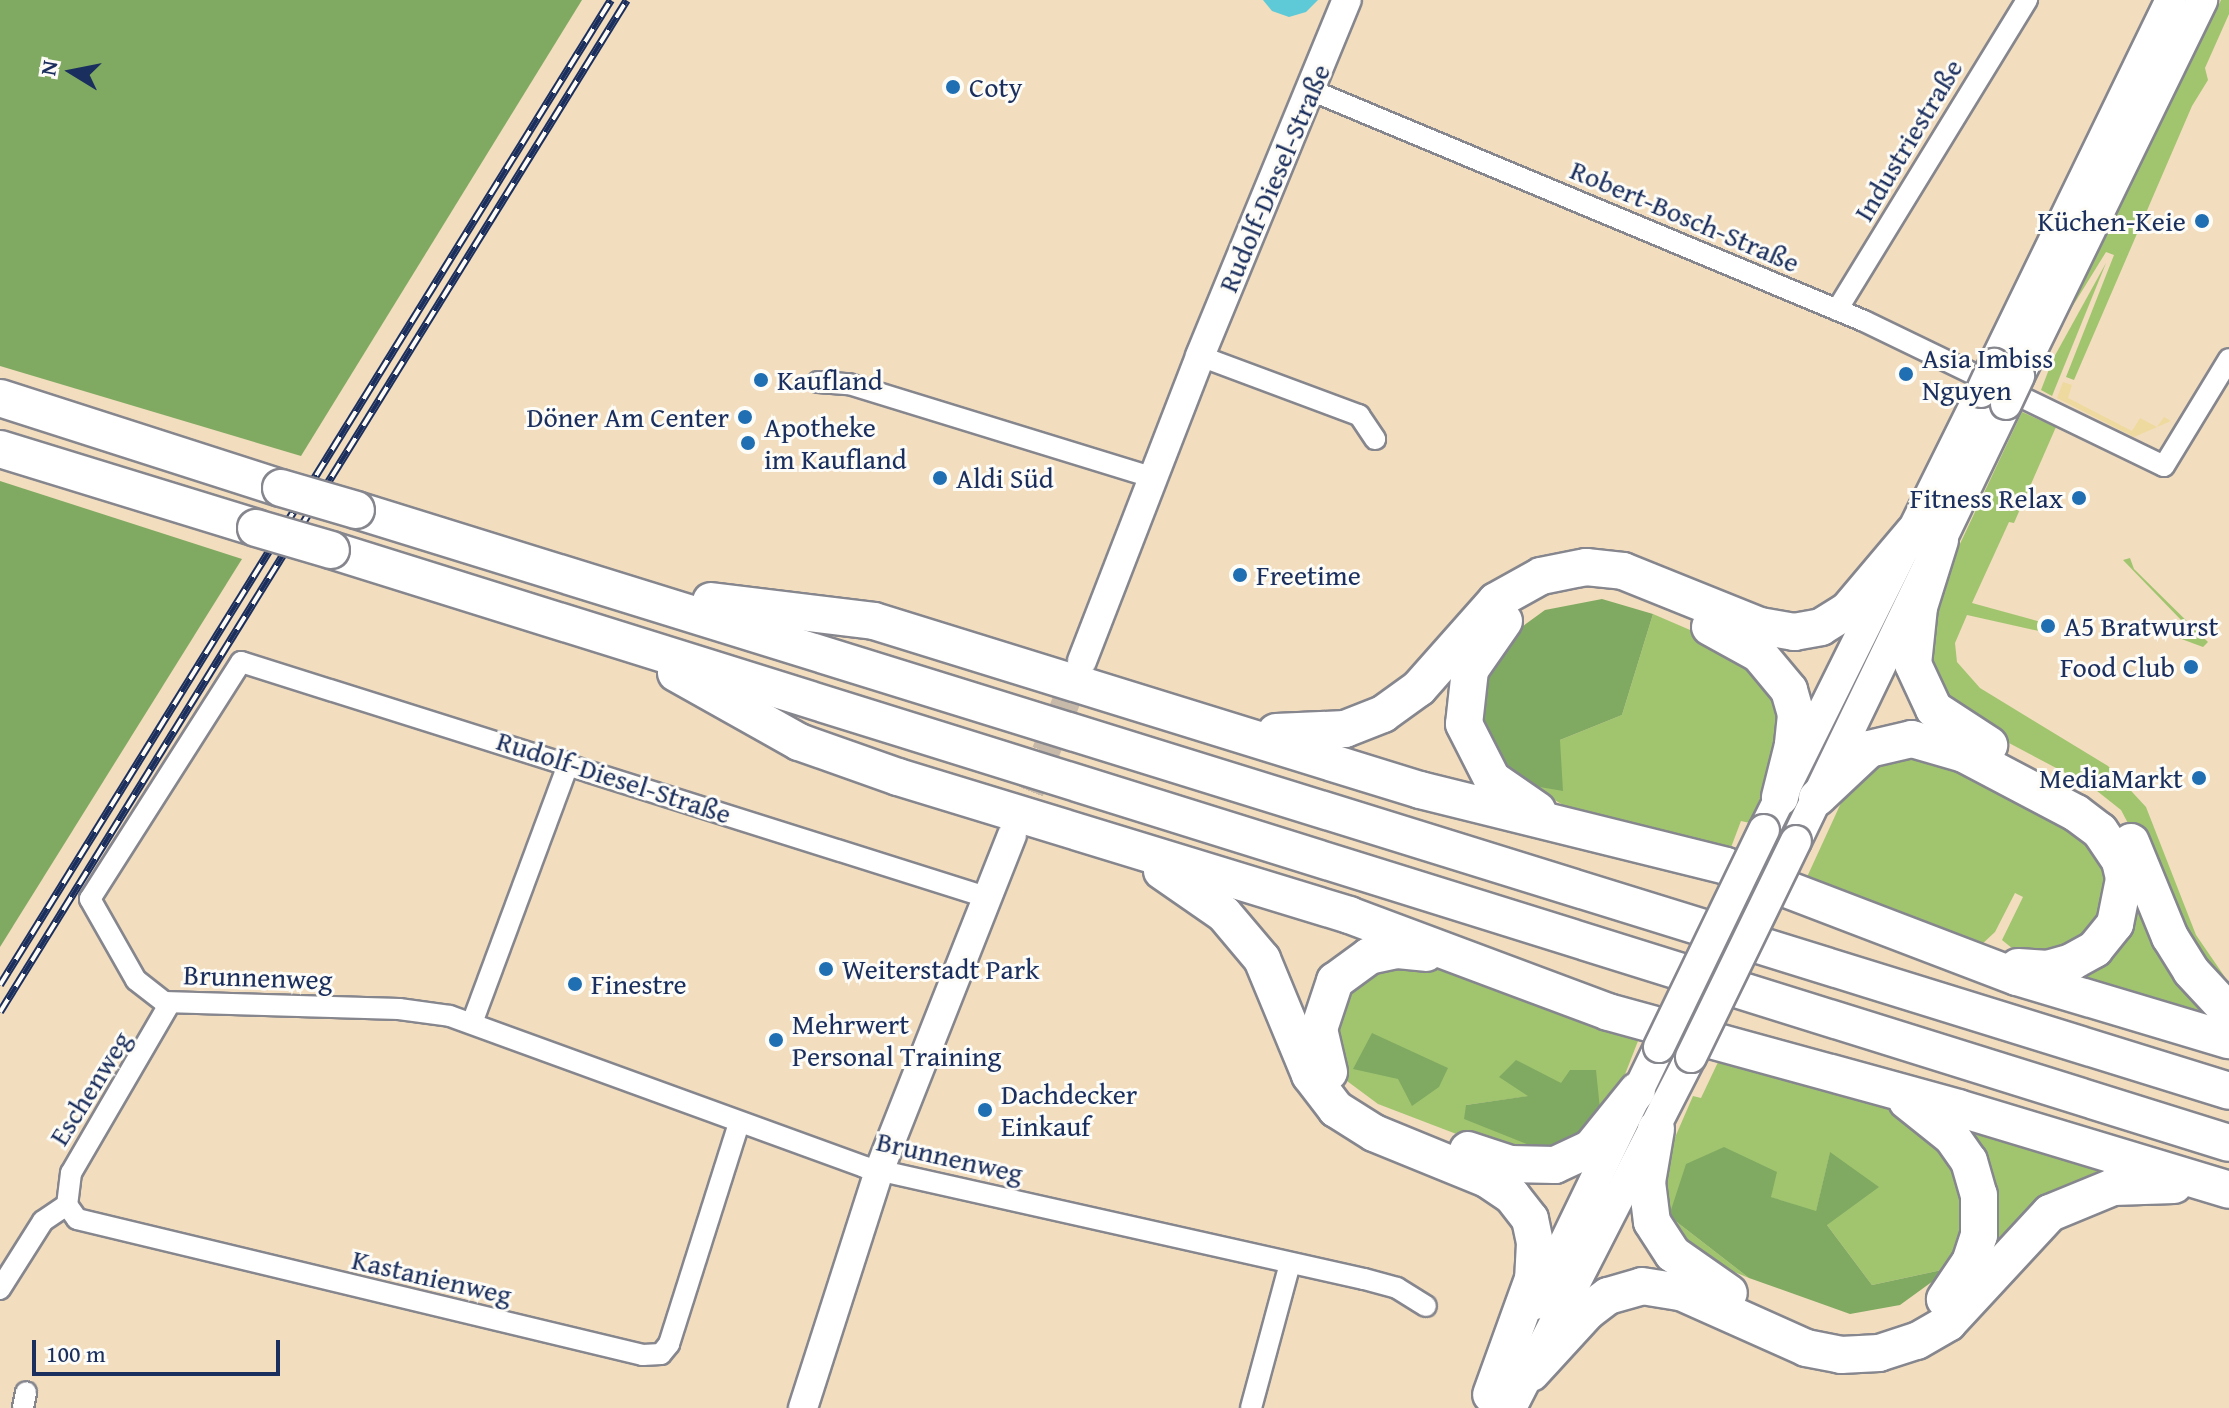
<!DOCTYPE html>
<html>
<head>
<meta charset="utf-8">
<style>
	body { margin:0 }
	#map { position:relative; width:2229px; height:1408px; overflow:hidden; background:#f2ddbe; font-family:"Gentium Book Plus",serif }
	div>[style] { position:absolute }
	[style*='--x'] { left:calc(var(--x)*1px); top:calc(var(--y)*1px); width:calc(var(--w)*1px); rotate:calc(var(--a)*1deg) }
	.green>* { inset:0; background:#a1c56f }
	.forest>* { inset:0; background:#80aa62 }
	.sand>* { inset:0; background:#eeda9e }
	.water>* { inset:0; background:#5ec9d7 }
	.secondary-tunnel>* { height:28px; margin-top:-14px; transform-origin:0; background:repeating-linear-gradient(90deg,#c7baab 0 28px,transparent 0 42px) }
	.roads { filter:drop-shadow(2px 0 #86868e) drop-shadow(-2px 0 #86868e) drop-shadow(0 2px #86868e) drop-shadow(0 -2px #86868e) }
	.street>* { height:20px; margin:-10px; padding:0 10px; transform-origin:10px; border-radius:10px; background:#fff }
	.secondary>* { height:28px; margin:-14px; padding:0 14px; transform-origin:14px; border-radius:14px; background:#fff }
	.primary>* { height:30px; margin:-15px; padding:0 15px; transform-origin:15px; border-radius:15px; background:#fff }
	.highway>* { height:36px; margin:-18px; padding:0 18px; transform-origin:18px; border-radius:18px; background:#fff }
	.rail>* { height:8px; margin-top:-4px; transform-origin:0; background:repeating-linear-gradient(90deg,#fdfcf7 0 15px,#1b2f5e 0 30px); box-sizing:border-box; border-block:2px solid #1b2f5e }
	.bridges { filter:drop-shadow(2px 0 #86868e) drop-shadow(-2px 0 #86868e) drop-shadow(0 2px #86868e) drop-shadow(0 -2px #86868e) }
	.primary-bridge>* { height:30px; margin:-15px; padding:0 15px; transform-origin:15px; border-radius:15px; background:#fff }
	.highway-bridge>* { height:36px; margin:-18px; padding:0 18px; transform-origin:18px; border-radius:18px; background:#fff }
	.dots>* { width:22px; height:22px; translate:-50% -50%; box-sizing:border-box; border:4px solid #fdfcf7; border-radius:50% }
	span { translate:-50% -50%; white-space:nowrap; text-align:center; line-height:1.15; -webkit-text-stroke:6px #fdfcf7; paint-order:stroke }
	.poi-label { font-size:28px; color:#1b2f5e }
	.left { translate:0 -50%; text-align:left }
	.right { translate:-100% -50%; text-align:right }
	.street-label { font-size:28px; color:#1b2f5e }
	.north { position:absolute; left:32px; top:32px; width:80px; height:80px; -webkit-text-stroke:6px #fdfcf7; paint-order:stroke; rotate:280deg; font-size:22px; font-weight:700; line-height:32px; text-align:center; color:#1b2f5e }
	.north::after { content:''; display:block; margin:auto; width:28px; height:36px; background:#1b2f5e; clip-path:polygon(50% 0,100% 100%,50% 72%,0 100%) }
	.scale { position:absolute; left:32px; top:1340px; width:248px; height:36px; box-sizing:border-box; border:4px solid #1b2f5e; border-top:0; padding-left:10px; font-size:24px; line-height:28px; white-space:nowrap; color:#1b2f5e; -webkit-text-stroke:6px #fdfcf7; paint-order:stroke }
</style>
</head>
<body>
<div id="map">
	<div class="green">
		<i style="clip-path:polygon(2221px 0,2229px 0,2229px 14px,2205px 68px,2208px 80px,2192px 106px,2074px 380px,2066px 377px,2114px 255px,2106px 252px,2069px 312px)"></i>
		<i style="clip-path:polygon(2106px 263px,2052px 396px,2041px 390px,2053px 359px)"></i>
		<i style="clip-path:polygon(2022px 412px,2056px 427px,2014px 523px,2009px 522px,1972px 603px,2041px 622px,2039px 631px,1967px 615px,1955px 643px,1957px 662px,1980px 688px,2108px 766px,2146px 807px,2196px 935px,2229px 983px,2229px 999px,2214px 986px,2121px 810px,2092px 787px,1973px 724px,1934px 690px,1927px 614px)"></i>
		<i style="clip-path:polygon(2130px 558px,2134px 569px,2208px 642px,2203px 647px,2176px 637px,2171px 631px,2182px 621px,2123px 560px)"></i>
		<i style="clip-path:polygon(1653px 614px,1725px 645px,1774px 688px,1782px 744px,1750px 823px,1741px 821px,1730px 850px,1678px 841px,1565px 806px,1528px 785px,1560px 740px,1622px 715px)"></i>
		<i style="clip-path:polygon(1938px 755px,2064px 818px,2109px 860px,2103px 915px,2080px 942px,2052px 955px,2018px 953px,2002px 940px,2023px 897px,2015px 893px,1995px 932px,1980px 946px,1807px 877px,1846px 792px,1878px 759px)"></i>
		<i style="clip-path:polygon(2133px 892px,2229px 1021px,2056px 978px)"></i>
		<i style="clip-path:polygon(evenodd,1380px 961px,1448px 968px,1638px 1041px,1615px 1100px,1579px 1145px,1506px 1153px,1378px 1104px,1347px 1081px,1332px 1056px,1342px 988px,1380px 961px,1561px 1083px,1594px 1083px,1600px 1109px,1466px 1105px,1529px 1096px,1561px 1083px)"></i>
		<i style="clip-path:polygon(1719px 1060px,1879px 1101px,1919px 1123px,1966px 1183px,1966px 1222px,1951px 1268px,1872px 1285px,1827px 1225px,1830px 1153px,1816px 1212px,1770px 1197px,1669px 1216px,1749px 1278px,1705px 1260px,1663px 1213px,1663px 1165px,1693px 1096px,1701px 1098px)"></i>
		<i style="clip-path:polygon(1959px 1122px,2122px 1173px,1988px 1266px)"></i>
	</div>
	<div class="forest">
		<i style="clip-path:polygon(0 0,582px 0,301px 456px,0 366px)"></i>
		<i style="clip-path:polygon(0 481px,242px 559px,0 947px)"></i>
		<i style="clip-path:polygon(1602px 599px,1653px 614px,1622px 715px,1560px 740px,1563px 791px,1528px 785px,1502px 765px,1476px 711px,1482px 676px,1504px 640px,1545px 610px)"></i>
		<i style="clip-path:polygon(1372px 1033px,1448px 1068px,1439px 1087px,1412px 1106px,1398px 1079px,1353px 1069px)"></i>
		<i style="clip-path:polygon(1516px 1060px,1561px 1083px,1570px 1070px,1596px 1070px,1600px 1109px,1577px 1137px,1539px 1149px,1464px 1119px,1466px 1105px,1528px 1096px,1499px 1077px)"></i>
		<i style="clip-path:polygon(1724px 1147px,1777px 1172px,1771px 1197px,1816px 1211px,1830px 1152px,1879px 1187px,1827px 1225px,1872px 1285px,1951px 1268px,1900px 1305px,1850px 1314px,1749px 1278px,1669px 1216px,1686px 1164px)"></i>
	</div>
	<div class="sand">
		<i style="clip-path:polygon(2063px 382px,2072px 385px,2068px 398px,2132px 431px,2140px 418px,2157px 427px,2164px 417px,2171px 421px,2134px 437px,2057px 398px)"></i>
	</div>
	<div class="water">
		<i style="clip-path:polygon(1263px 0,1318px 0,1306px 12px,1289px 17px,1272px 11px)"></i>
	</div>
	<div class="secondary-tunnel">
		<i style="--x:1014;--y:830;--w:178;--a:-67.9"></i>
	</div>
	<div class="roads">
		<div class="street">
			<i style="--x:1313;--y:91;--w:597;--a:22.66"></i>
			<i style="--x:1864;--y:321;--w:333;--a:25.8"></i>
			<i style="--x:2164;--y:466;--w:125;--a:-58.7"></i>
			<i style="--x:1837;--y:310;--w:364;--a:-58.5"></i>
			<i style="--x:1200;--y:356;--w:170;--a:20.4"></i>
			<i style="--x:1359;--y:415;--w:29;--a:56"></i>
			<i style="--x:818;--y:382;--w:31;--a:4"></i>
			<i style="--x:849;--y:384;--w:317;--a:17.1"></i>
			<i style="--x:986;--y:897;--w:781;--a:-162.49"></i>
			<i style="--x:241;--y:662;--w:281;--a:122.5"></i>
			<i style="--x:90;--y:899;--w:93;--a:60.4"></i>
			<i style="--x:136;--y:980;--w:36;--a:38"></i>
			<i style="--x:164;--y:1002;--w:235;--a:1.7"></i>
			<i style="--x:399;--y:1009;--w:51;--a:7.8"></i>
			<i style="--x:450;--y:1016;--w:441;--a:20"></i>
			<i style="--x:864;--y:1167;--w:512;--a:12.63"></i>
			<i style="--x:1364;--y:1279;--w:34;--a:15"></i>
			<i style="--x:1397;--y:1288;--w:34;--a:32"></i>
			<i style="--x:170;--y:1003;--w:197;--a:120.2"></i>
			<i style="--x:71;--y:1173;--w:32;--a:97"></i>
			<i style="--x:67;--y:1205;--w:17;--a:54"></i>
			<i style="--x:77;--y:1219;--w:582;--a:13.51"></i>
			<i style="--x:643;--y:1355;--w:18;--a:-3"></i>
			<i style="--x:661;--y:1354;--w:13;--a:-51"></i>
			<i style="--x:669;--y:1344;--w:232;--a:-72.4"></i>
			<i style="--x:472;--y:1023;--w:278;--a:-69.6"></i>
			<i style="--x:0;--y:1289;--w:80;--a:-57.7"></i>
			<i style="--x:43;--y:1221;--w:29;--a:-34"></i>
			<i style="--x:23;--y:1408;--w:16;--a:-79"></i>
			<i style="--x:1251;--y:1408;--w:150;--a:-74.9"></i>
		</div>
		<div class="secondary">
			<i style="--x:1082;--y:661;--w:327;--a:-68.8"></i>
			<i style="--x:1200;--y:356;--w:385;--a:-67.6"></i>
			<i style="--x:803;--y:1408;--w:249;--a:-72.2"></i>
			<i style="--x:879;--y:1171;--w:361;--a:-68.4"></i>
		</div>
		<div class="primary">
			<i style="--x:1994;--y:364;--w:405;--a:-64.1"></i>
			<i style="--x:2019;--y:376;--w:418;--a:-64"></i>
			<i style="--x:1764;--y:830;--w:489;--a:-63.6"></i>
			<i style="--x:1796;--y:841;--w:485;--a:-64.3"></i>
			<i style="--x:1535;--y:1304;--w:285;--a:-64.2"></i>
			<i style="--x:1511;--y:1408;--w:394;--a:-62.9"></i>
		</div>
		<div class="highway">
			<i style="--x:0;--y:398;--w:295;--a:17.8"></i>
			<i style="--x:0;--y:449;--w:268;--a:17.1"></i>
			<i style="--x:356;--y:510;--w:1961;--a:17.23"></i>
			<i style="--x:1940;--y:540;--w:70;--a:107.4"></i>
			<i style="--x:1919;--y:607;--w:57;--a:96"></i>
			<i style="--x:1913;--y:664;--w:50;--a:65"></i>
			<i style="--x:1934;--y:709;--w:66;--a:33.2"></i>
			<i style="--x:331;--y:550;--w:1988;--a:17.35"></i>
			<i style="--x:711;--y:601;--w:164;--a:7"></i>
			<i style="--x:874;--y:621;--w:572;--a:17.2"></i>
			<i style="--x:1420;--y:790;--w:315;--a:13.9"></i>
			<i style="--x:1726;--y:866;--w:311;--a:20.9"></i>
			<i style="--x:2017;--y:977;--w:221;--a:16.6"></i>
			<i style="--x:1504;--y:621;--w:60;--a:124.8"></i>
			<i style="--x:1470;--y:670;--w:54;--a:96.3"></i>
			<i style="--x:1464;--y:724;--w:62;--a:63"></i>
			<i style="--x:1492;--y:779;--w:55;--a:34.6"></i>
			<i style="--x:1710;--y:627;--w:56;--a:28.9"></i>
			<i style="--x:1759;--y:654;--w:47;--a:50.2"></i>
			<i style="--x:1789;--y:690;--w:26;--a:74"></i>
			<i style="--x:1796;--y:715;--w:30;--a:96"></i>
			<i style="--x:1793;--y:745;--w:54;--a:104"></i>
			<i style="--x:676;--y:673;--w:141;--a:29.3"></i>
			<i style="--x:799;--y:742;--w:105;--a:19.5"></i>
			<i style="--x:898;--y:777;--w:472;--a:17"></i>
			<i style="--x:1349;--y:915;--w:277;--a:20.5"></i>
			<i style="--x:1608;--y:1012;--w:363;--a:15.3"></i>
			<i style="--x:1958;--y:1108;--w:283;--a:16.8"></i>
			<i style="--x:1276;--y:732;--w:69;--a:-2.5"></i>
			<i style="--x:1345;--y:729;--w:41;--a:-21.5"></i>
			<i style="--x:1383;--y:714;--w:44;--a:-35.8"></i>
			<i style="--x:1419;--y:688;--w:116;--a:-48.5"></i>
			<i style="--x:1496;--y:601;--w:51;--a:-29.1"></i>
			<i style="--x:1541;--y:576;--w:46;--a:-11.3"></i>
			<i style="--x:1586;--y:567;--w:37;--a:6"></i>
			<i style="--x:1623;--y:571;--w:148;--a:21.9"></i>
			<i style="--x:1760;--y:626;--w:35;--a:10"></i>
			<i style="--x:1794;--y:632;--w:27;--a:-10"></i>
			<i style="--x:1821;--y:627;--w:32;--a:-32"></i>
			<i style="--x:1848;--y:610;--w:102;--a:-49.8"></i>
			<i style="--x:1817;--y:798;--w:71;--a:-43.3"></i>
			<i style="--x:1869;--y:749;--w:44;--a:-13.1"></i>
			<i style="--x:1912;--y:739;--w:54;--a:16.1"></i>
			<i style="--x:1964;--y:754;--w:127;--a:27.8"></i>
			<i style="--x:2076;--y:813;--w:30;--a:37"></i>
			<i style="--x:2100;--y:831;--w:36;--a:56"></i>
			<i style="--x:2120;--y:861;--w:18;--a:77"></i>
			<i style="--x:2124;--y:879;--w:46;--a:101.3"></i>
			<i style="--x:2115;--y:924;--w:32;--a:129"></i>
			<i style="--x:2095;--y:949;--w:26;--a:151"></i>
			<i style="--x:2072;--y:962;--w:25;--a:164"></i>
			<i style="--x:2048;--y:969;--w:30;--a:-176"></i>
			<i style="--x:2131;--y:842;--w:103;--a:67.7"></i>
			<i style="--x:2170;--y:937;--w:40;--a:58"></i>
			<i style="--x:2191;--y:971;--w:56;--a:47.2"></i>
			<i style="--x:1162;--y:871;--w:75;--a:34.7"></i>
			<i style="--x:1224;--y:914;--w:59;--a:49.8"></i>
			<i style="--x:1262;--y:959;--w:126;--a:67.5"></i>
			<i style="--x:1310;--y:1075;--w:43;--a:52.6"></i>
			<i style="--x:1336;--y:1109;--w:45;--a:32.3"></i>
			<i style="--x:1374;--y:1133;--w:122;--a:22.2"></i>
			<i style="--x:1487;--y:1179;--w:30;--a:34"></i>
			<i style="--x:1512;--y:1196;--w:29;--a:52"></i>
			<i style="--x:1530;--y:1219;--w:25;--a:78"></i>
			<i style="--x:1535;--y:1243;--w:36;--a:93"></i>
			<i style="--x:1533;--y:1279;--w:123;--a:109.9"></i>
			<i style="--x:1329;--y:1072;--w:44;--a:-103.1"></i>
			<i style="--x:1319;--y:1029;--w:51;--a:-71.6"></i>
			<i style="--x:1335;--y:981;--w:42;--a:-36.3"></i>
			<i style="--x:1369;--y:956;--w:30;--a:-12"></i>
			<i style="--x:1398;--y:950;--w:28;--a:6"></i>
			<i style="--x:1907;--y:1101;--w:58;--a:38.7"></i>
			<i style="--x:1952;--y:1137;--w:29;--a:55"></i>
			<i style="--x:1969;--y:1161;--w:35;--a:74"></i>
			<i style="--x:1979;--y:1195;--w:40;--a:90"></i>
			<i style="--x:1979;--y:1235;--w:28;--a:108"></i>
			<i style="--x:1970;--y:1262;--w:45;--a:124"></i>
			<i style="--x:1656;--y:1129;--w:54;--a:99.6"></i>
			<i style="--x:1647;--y:1182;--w:40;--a:82.9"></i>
			<i style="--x:1652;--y:1222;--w:38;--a:57"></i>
			<i style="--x:1673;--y:1254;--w:68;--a:34.9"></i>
			<i style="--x:1468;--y:1150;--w:44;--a:18.4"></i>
			<i style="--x:1510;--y:1164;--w:45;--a:1.3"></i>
			<i style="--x:1555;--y:1165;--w:40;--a:-25"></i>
			<i style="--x:1591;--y:1148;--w:73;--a:-51.1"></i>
			<i style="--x:1531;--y:1373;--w:84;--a:-47.4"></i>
			<i style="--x:1588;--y:1311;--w:25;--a:-37"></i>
			<i style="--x:1608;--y:1296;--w:35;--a:-16"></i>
			<i style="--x:1642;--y:1286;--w:39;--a:9"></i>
			<i style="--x:1681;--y:1292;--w:137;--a:24.1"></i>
			<i style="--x:1806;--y:1348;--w:36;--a:11"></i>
			<i style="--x:1841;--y:1355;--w:38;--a:-3"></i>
			<i style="--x:1879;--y:1353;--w:40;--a:-18"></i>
			<i style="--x:1917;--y:1341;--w:36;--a:-30"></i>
			<i style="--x:1948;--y:1323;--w:150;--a:-47.2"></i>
			<i style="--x:2050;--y:1213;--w:68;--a:-22.4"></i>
			<i style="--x:2113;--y:1187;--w:61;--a:-1.9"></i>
		</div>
	</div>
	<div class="rail">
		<i style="--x:0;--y:985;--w:1159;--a:-58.19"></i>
		<i style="--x:0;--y:1012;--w:1190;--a:-58.22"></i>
	</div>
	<div class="bridges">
		<div class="primary-bridge">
			<i style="--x:1981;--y:392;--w:31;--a:-65"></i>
			<i style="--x:2006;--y:404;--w:31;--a:-65"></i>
			<i style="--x:1659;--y:1047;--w:241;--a:-64.2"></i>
			<i style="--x:1691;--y:1057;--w:240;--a:-64.1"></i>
		</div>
		<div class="highway-bridge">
			<i style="--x:281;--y:488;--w:78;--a:16.3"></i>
			<i style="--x:256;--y:528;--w:78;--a:16.3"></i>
		</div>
	</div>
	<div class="dots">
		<i style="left:953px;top:87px;background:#1f6fb2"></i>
		<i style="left:2202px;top:221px;background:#1f6fb2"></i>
		<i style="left:1906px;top:374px;background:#1f6fb2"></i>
		<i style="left:761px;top:380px;background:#1f6fb2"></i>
		<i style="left:745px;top:417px;background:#1f6fb2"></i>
		<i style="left:748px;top:443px;background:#1f6fb2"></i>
		<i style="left:940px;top:478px;background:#1f6fb2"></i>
		<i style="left:2079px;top:498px;background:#1f6fb2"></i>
		<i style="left:1240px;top:575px;background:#1f6fb2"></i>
		<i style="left:2048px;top:626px;background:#1f6fb2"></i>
		<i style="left:2191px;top:667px;background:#1f6fb2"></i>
		<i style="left:2199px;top:778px;background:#1f6fb2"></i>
		<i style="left:826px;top:969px;background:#1f6fb2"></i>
		<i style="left:575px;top:984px;background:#1f6fb2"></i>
		<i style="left:776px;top:1040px;background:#1f6fb2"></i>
		<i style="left:985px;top:1110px;background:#1f6fb2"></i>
	</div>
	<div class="poi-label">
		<span class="left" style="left:969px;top:87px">Coty</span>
		<span class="right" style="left:2186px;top:221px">Küchen-Keie</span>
		<span class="left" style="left:1922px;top:374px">Asia Imbiss<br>Nguyen</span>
		<span class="left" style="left:777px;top:380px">Kaufland</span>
		<span class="right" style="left:729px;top:417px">Döner Am Center</span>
		<span class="left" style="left:764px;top:443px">Apotheke<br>im Kaufland</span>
		<span class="left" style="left:956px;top:478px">Aldi Süd</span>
		<span class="right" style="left:2063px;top:498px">Fitness Relax</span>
		<span class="left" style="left:1256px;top:575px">Freetime</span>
		<span class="left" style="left:2064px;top:626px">A5 Bratwurst</span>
		<span class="right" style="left:2175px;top:667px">Food Club</span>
		<span class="right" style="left:2183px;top:778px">MediaMarkt</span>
		<span class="left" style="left:842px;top:969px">Weiterstadt Park</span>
		<span class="left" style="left:591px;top:984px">Finestre</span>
		<span class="left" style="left:792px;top:1040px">Mehrwert<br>Personal Training</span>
		<span class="left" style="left:1001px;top:1110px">Dachdecker<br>Einkauf</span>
	</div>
	<div class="street-label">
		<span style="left:1908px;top:140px;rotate:-59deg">Industriestraße</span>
		<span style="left:1274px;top:178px;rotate:-67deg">Rudolf-Diesel-Straße</span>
		<span style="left:1685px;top:216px;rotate:23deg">Robert-Bosch-Straße</span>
		<span style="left:614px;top:777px;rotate:18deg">Rudolf-Diesel-Straße</span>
		<span style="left:258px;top:977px;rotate:2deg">Brunnenweg</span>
		<span style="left:90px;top:1088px;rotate:-58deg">Eschenweg</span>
		<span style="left:950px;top:1157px;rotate:13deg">Brunnenweg</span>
		<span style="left:432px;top:1277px;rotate:13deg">Kastanienweg</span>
	</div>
	<div class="north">N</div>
	<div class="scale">100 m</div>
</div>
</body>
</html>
